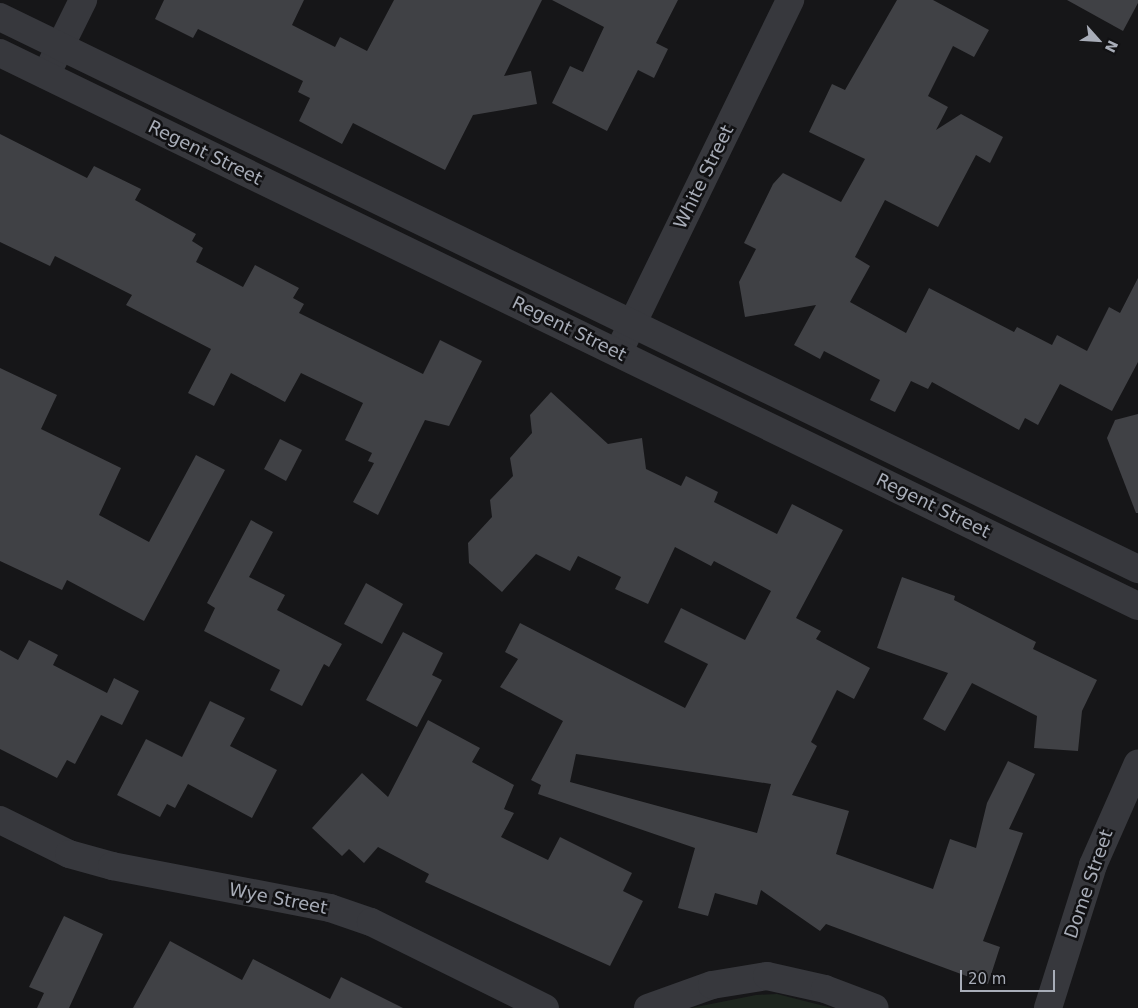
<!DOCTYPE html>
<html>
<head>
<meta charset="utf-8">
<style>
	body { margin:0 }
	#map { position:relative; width:1138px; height:1008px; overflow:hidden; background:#161618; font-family:"DejaVu Sans",sans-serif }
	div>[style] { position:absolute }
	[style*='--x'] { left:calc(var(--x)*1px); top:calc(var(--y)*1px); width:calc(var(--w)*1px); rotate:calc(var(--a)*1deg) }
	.green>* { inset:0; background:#1e261f }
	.building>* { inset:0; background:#404145 }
	.minor>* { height:28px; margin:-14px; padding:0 14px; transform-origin:14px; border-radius:14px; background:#37383d }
	.tertiary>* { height:28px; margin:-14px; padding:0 14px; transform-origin:14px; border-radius:14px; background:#37383d }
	span { translate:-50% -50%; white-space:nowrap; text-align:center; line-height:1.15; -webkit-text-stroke:5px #111113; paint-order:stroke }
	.street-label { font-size:18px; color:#a8adb8 }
	.north { position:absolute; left:1073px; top:15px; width:50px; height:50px; -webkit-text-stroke:4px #111113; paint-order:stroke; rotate:116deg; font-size:14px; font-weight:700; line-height:20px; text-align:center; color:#a8adb8 }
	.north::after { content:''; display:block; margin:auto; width:18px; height:22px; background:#a8adb8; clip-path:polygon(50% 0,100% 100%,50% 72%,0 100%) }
	.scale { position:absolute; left:960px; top:970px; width:95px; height:22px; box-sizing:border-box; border:2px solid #a8adb8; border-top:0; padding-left:6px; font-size:15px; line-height:18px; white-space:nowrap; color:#a8adb8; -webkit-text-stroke:4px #111113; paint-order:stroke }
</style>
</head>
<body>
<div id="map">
	<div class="green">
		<i style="clip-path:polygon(777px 994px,832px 1008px,691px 1008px,756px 995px)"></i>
	</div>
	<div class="building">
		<i style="clip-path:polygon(164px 0,304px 0,292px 25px,335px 47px,340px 37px,367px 51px,394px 0,542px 0,504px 76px,531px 71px,537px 104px,473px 115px,445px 170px,353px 123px,342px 144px,299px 121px,310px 98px,298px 92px,303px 81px,198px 29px,193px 38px,155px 19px)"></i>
		<i style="clip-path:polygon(552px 0,678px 0,656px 43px,668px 49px,654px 78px,638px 70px,607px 131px,552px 103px,570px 66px,583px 72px,604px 27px)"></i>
		<i style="clip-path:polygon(897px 0,933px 0,989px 30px,974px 57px,953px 46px,928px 96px,948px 107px,936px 130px,961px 114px,1003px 137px,990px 163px,976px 155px,938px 227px,885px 200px,855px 257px,870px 266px,850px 302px,906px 333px,929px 288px,1014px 332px,1017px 327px,1052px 345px,1057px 335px,1087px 351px,1109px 307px,1120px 313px,1138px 278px,1138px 362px,1112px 411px,1060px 384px,1038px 425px,1025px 418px,1019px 430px,932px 382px,928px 389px,911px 381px,895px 412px,870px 400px,880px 380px,824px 351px,820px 359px,794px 345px,816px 305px,745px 317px,739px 282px,756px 249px,744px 243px,773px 184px,783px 173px,841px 202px,865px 159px,809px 132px,832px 84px,845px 90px)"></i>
		<i style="clip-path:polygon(1067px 0,1138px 0,1138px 3px,1123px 31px)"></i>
		<i style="clip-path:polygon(0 134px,87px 178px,94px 166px,141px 189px,135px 200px,196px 234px,192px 241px,203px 248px,196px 262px,243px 287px,255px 265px,299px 288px,293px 298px,304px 304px,299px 313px,423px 374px,440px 340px,482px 361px,449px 426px,425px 420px,378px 515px,353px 502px,374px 463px,368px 461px,372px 453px,345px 440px,363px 403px,301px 373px,285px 402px,231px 373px,214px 406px,188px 393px,211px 349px,126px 305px,132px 295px,55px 256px,50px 266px,0 242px)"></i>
		<i style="clip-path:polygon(0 368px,57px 395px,41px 429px,121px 468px,99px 515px,149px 542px,196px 455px,225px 470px,144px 621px,67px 580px,62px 590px,0 561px)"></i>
		<i style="clip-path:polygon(evenodd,551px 392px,608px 444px,642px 438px,646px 469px,681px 486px,686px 476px,718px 492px,714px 502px,777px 534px,792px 504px,843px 530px,796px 618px,821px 631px,816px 639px,870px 668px,854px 699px,837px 690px,811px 742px,817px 746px,792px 795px,849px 811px,836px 854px,933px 889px,950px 839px,976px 848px,987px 803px,1008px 761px,1035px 774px,1009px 829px,1023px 833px,983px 941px,1000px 947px,988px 984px,826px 924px,820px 931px,761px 890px,757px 905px,715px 893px,708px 916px,678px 908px,695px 848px,538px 794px,541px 785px,531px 780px,563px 721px,500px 687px,518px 659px,505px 652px,520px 623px,685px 708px,708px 664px,664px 642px,681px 608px,745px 640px,771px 591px,714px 561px,711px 566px,675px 547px,648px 604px,615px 589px,621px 577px,578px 556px,570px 571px,536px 554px,502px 592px,469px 563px,468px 543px,492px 517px,490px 500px,513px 476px,510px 458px,532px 433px,530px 415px,551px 392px,576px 754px,771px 784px,757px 833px,570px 782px,576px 754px)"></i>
		<i style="clip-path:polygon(1138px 414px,1138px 513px,1136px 513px,1107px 438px,1115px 420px)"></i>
		<i style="clip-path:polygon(280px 439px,302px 450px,286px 481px,264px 469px)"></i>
		<i style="clip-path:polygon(251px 520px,273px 532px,249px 577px,285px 595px,277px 610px,342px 644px,329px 667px,324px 664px,302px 706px,270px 690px,280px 670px,204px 631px,215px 608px,207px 603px)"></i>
		<i style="clip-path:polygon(902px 577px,955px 596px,954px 600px,1036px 642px,1033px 649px,1097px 680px,1082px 711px,1078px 751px,1034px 748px,1037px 716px,972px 683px,945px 731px,923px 719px,948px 673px,877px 648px)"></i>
		<i style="clip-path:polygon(366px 583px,403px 604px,382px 644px,344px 624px)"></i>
		<i style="clip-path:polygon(403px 632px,443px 653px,432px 675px,442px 680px,417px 727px,366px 700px)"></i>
		<i style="clip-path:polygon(29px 640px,58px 655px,53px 665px,107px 693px,114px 678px,139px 691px,122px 725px,101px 715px,75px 764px,67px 760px,57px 778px,0 749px,0 650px,18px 660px)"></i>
		<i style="clip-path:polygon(210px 701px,245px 718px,230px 746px,277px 770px,252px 818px,188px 784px,175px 808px,167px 804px,160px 817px,117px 795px,146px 739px,182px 757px)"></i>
		<i style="clip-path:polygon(428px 720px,480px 748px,472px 762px,514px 785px,504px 809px,514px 813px,501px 837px,548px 860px,560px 837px,632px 873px,623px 891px,643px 901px,610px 966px,425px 882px,429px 874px,378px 847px,364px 863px,349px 849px,342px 856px,312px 828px,362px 773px,388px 797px)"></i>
		<i style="clip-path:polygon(64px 916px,103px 934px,69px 1008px,37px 1008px,44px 993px,29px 987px)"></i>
		<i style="clip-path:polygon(170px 941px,242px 980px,253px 959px,330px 999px,341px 977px,403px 1008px,133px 1008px)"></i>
	</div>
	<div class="minor">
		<i style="--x:46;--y:75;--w:84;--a:-63.7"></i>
		<i style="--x:618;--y:353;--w:393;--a:-64"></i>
		<i style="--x:0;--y:820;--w:77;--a:26.2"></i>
		<i style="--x:69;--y:854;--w:45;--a:15.6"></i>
		<i style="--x:112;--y:866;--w:222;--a:10.9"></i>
		<i style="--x:330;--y:908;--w:43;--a:18.9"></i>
		<i style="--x:371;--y:922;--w:194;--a:26.3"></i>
		<i style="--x:648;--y:1008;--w:68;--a:-19.8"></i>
		<i style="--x:712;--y:985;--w:56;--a:-9.3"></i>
		<i style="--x:767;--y:976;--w:59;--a:12.6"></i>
		<i style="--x:825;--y:989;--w:53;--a:20.8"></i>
		<i style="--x:1048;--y:1008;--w:150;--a:-72.5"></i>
		<i style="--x:1093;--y:865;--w:111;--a:-66.2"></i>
	</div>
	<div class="tertiary">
		<i style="--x:0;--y:17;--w:1265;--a:25.88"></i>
		<i style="--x:0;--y:53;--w:1265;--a:25.92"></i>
	</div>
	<div class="street-label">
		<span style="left:205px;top:153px;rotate:26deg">Regent Street</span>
		<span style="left:704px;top:177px;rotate:-64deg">White Street</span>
		<span style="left:569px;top:329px;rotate:26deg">Regent Street</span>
		<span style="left:933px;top:506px;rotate:26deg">Regent Street</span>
		<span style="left:1089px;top:884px;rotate:-71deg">Dome Street</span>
		<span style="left:278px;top:899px;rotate:11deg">Wye Street</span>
	</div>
	<div class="north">N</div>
	<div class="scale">20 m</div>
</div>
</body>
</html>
